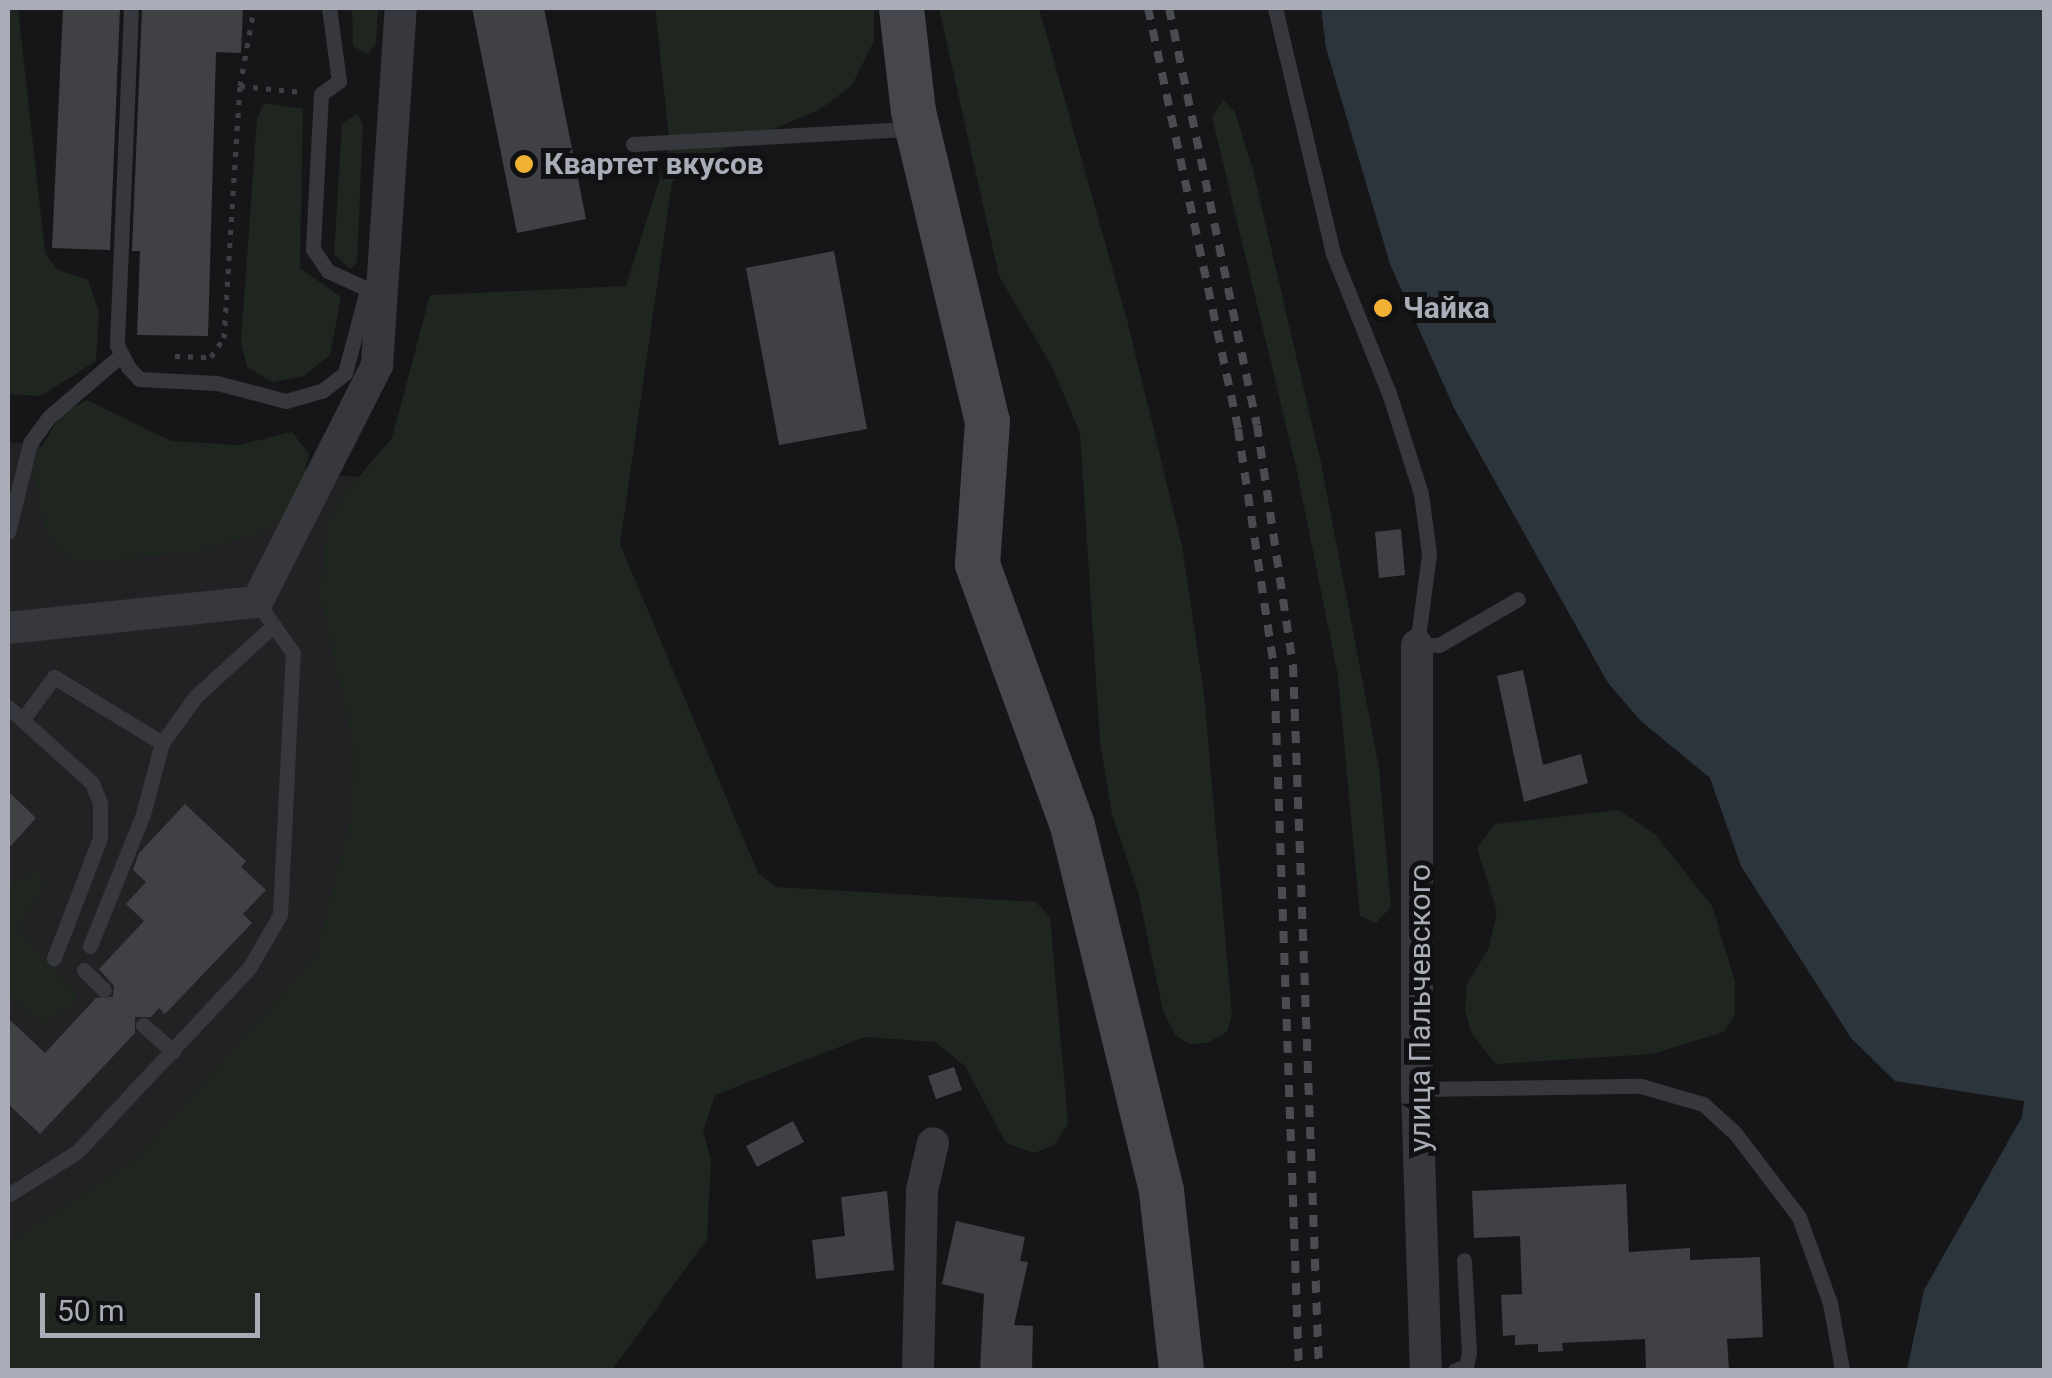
<!DOCTYPE html>
<html>
<head>
<meta charset="utf-8">
<style>
	body { margin:0 }
	#map { position:relative; width:2052px; height:1378px; overflow:hidden; background:#161618; font-family:Roboto,sans-serif }
	div>[style] { position:absolute }
	[style*='--x'] { left:calc(var(--x)*1px); top:calc(var(--y)*1px); width:calc(var(--w)*1px); rotate:calc(var(--a)*1deg) }
	.built>* { inset:0; background:#222225 }
	.green>* { inset:0; background:#1e261f }
	.water>* { inset:0; background:#2c353c }
	.building>* { inset:0; background:#404145 }
	.path>* { height:5px; margin-top:-2.5px; transform-origin:0; background:repeating-linear-gradient(90deg,#3d3f44 0 5px,transparent 0 13px) }
	.service>* { height:15px; margin:-7.5px; padding:0 7.5px; transform-origin:7.5px; border-radius:7.5px; background:#37383d }
	.minor>* { height:32px; margin:-16px; padding:0 16px; transform-origin:16px; border-radius:16px; background:#37383d }
	.secondary>* { height:45px; margin:-22.5px; padding:0 22.5px; transform-origin:22.5px; border-radius:22.5px; background:#45474d }
	.rail>* { height:8px; margin-top:-4px; transform-origin:0; background:repeating-linear-gradient(90deg,#4a4c52 0 12px,transparent 0 22px) }
	.dots>* { width:28px; height:28px; translate:-50% -50%; box-sizing:border-box; border:5px solid #111113; border-radius:50% }
	span { translate:-50% -50%; white-space:nowrap; text-align:center; line-height:1.15; -webkit-text-stroke:10px #111113; paint-order:stroke }
	.poi-label { font-size:30px; color:#a8adb8; font-weight:700 }
	.left { translate:0 -50%; text-align:left }
	.street-label { font-size:30px; color:#a8adb8 }
	.frame { position:absolute; inset:0; border:10px solid #a8adb8; pointer-events:none }
	.scale { position:absolute; left:40px; top:1293px; width:220px; height:45px; box-sizing:border-box; border:5px solid #a8adb8; border-top:0; padding-left:12px; font-size:30px; line-height:35px; white-space:nowrap; color:#a8adb8; -webkit-text-stroke:8px #111113; paint-order:stroke }
</style>
</head>
<body>
<div id="map">
	<div class="built">
		<i style="clip-path:polygon(8px 442px,550px 496px,592px 762px,8px 1347px)"></i>
	</div>
	<div class="green">
		<i style="clip-path:polygon(8px 8px,18px 8px,45px 253px,58px 270px,88px 280px,99px 312px,96px 361px,41px 396px,8px 394px)"></i>
		<i style="clip-path:polygon(352px 8px,378px 8px,376px 44px,367px 54px,353px 46px)"></i>
		<i style="clip-path:polygon(655px 8px,874px 8px,874px 41px,852px 85px,819px 110px,689px 164px,672px 182px,620px 544px,758px 873px,777px 887px,1036px 902px,1050px 917px,1068px 1124px,1054px 1145px,1034px 1153px,1006px 1143px,965px 1066px,935px 1042px,865px 1037px,715px 1095px,703px 1131px,711px 1160px,707px 1239px,612px 1370px,8px 1370px,8px 1243px,137px 1158px,315px 957px,352px 813px,354px 749px,320px 595px,327px 527px,344px 494px,392px 438px,430px 295px,626px 286px,670px 146px)"></i>
		<i style="clip-path:polygon(939px 8px,1039px 8px,1128px 324px,1182px 546px,1204px 694px,1232px 1015px,1227px 1032px,1207px 1043px,1189px 1044px,1175px 1035px,1163px 1011px,1138px 891px,1112px 814px,1100px 742px,1080px 433px,1052px 367px,999px 276px)"></i>
		<i style="clip-path:polygon(1223px 100px,1235px 112px,1253px 170px,1321px 463px,1379px 768px,1391px 907px,1376px 923px,1360px 916px,1338px 676px,1296px 467px,1212px 117px)"></i>
		<i style="clip-path:polygon(264px 103px,303px 109px,300px 268px,341px 297px,330px 355px,304px 376px,272px 382px,247px 367px,241px 341px,257px 119px)"></i>
		<i style="clip-path:polygon(357px 113px,363px 124px,357px 262px,350px 269px,334px 254px,342px 124px)"></i>
		<i style="clip-path:polygon(87px 400px,171px 441px,238px 445px,292px 432px,309px 454px,305px 472px,283px 517px,258px 534px,195px 552px,82px 563px,60px 553px,46px 532px,33px 474px,37px 454px,62px 413px)"></i>
		<i style="clip-path:polygon(1619px 810px,1655px 834px,1712px 906px,1735px 981px,1735px 1015px,1724px 1032px,1652px 1054px,1496px 1064px,1471px 1033px,1465px 1010px,1467px 984px,1489px 948px,1497px 912px,1477px 848px,1495px 824px)"></i>
		<i style="clip-path:polygon(39px 868px,46px 883px,17px 929px,77px 995px,73px 1005px,43px 1024px,8px 994px,8px 887px)"></i>
	</div>
	<div class="water">
		<i style="clip-path:polygon(1321px 8px,2044px 8px,2044px 1370px,1907px 1370px,1924px 1290px,2022px 1117px,2024px 1101px,1895px 1081px,1851px 1038px,1741px 866px,1710px 778px,1641px 721px,1608px 683px,1454px 408px,1390px 264px,1326px 48px)"></i>
	</div>
	<div class="building">
		<i style="clip-path:polygon(63px 8px,120px 8px,110px 250px,52px 248px)"></i>
		<i style="clip-path:polygon(142px 8px,243px 8px,241px 53px,216px 52px,208px 336px,137px 335px,140px 251px,132px 251px)"></i>
		<i style="clip-path:polygon(472px 8px,544px 8px,586px 219px,517px 233px)"></i>
		<i style="clip-path:polygon(834px 251px,867px 429px,779px 445px,746px 268px)"></i>
		<i style="clip-path:polygon(1401px 529px,1405px 575px,1379px 578px,1375px 532px)"></i>
		<i style="clip-path:polygon(1523px 670px,1543px 765px,1581px 754px,1588px 783px,1524px 802px,1497px 676px)"></i>
		<i style="clip-path:polygon(8px 791px,36px 818px,8px 849px)"></i>
		<i style="clip-path:polygon(185px 804px,246px 861px,241px 867px,266px 890px,243px 914px,252px 923px,165px 1014px,159px 1008px,151px 1017px,135px 1017px,135px 1033px,40px 1134px,8px 1104px,8px 1018px,45px 1053px,96px 998px,113px 997px,114px 986px,99px 969px,144px 921px,126px 904px,146px 882px,133px 870px,139px 853px)"></i>
		<i style="clip-path:polygon(954px 1067px,962px 1090px,936px 1099px,928px 1076px)"></i>
		<i style="clip-path:polygon(793px 1121px,804px 1142px,757px 1167px,746px 1146px)"></i>
		<i style="clip-path:polygon(1626px 1184px,1629px 1252px,1690px 1248px,1690px 1260px,1760px 1257px,1763px 1337px,1727px 1339px,1729px 1370px,1646px 1370px,1645px 1339px,1562px 1343px,1563px 1351px,1538px 1352px,1538px 1344px,1515px 1345px,1515px 1335px,1503px 1336px,1501px 1295px,1522px 1294px,1520px 1236px,1474px 1238px,1472px 1191px)"></i>
		<i style="clip-path:polygon(887px 1191px,894px 1270px,816px 1279px,812px 1240px,845px 1236px,841px 1197px)"></i>
		<i style="clip-path:polygon(956px 1221px,1025px 1237px,1020px 1261px,1028px 1262px,1014px 1325px,1033px 1326px,1032px 1370px,980px 1370px,984px 1294px,942px 1284px)"></i>
	</div>
	<div class="path">
		<i style="--x:240;--y:86;--w:62;--a:5.5"></i>
		<i style="--x:175;--y:356;--w:36;--a:2"></i>
		<i style="--x:211;--y:357;--w:23;--a:-56"></i>
		<i style="--x:224;--y:338;--w:253;--a:-86.4"></i>
		<i style="--x:240;--y:86;--w:79;--a:-79.8"></i>
	</div>
	<div class="service">
		<i style="--x:131;--y:8;--w:337;--a:92.4"></i>
		<i style="--x:117;--y:345;--w:25;--a:63"></i>
		<i style="--x:128;--y:367;--w:16;--a:47"></i>
		<i style="--x:139;--y:379;--w:78;--a:2.9"></i>
		<i style="--x:217;--y:383;--w:71;--a:14.6"></i>
		<i style="--x:286;--y:401;--w:37;--a:-16"></i>
		<i style="--x:322;--y:391;--w:29;--a:-38"></i>
		<i style="--x:345;--y:373;--w:86;--a:-75.2"></i>
		<i style="--x:329;--y:8;--w:74;--a:82.2"></i>
		<i style="--x:339;--y:81;--w:22;--a:144"></i>
		<i style="--x:321;--y:94;--w:155;--a:93"></i>
		<i style="--x:313;--y:249;--w:27;--a:56"></i>
		<i style="--x:328;--y:271;--w:51;--a:24.5"></i>
		<i style="--x:1275;--y:8;--w:253;--a:76.7"></i>
		<i style="--x:1333;--y:254;--w:150;--a:68.1"></i>
		<i style="--x:1389;--y:393;--w:106;--a:72.4"></i>
		<i style="--x:1421;--y:494;--w:61;--a:82.4"></i>
		<i style="--x:1429;--y:554;--w:92;--a:97.5"></i>
		<i style="--x:1417;--y:645;--w:22;--a:0"></i>
		<i style="--x:1439;--y:645;--w:91;--a:-30.2"></i>
		<i style="--x:633;--y:144;--w:280;--a:-3.1"></i>
		<i style="--x:8;--y:532;--w:92;--a:-76.1"></i>
		<i style="--x:30;--y:443;--w:32;--a:-54"></i>
		<i style="--x:49;--y:417;--w:95;--a:-40.7"></i>
		<i style="--x:8;--y:707;--w:113;--a:42.1"></i>
		<i style="--x:92;--y:783;--w:22;--a:68"></i>
		<i style="--x:100;--y:803;--w:35;--a:90"></i>
		<i style="--x:100;--y:838;--w:129;--a:111"></i>
		<i style="--x:23;--y:719;--w:52;--a:-53.6"></i>
		<i style="--x:54;--y:677;--w:127;--a:31.4"></i>
		<i style="--x:90;--y:946;--w:142;--a:-68.1"></i>
		<i style="--x:143;--y:814;--w:73;--a:-75"></i>
		<i style="--x:162;--y:743;--w:58;--a:-54.1"></i>
		<i style="--x:196;--y:696;--w:105;--a:-42.3"></i>
		<i style="--x:84;--y:970;--w:28;--a:45"></i>
		<i style="--x:143;--y:1025;--w:40;--a:41"></i>
		<i style="--x:1417;--y:1089;--w:224;--a:-0.8"></i>
		<i style="--x:1641;--y:1086;--w:65;--a:16.2"></i>
		<i style="--x:1703;--y:1104;--w:43;--a:42.2"></i>
		<i style="--x:1735;--y:1133;--w:106;--a:52.7"></i>
		<i style="--x:1799;--y:1217;--w:91;--a:70.2"></i>
		<i style="--x:1830;--y:1303;--w:68;--a:79.8"></i>
		<i style="--x:8;--y:1195;--w:81;--a:-31.9"></i>
		<i style="--x:77;--y:1152;--w:252;--a:-46.9"></i>
		<i style="--x:249;--y:968;--w:61;--a:-59.7"></i>
		<i style="--x:280;--y:915;--w:262;--a:-87.2"></i>
		<i style="--x:293;--y:653;--w:62;--a:-125.2"></i>
		<i style="--x:1455;--y:1370;--w:12;--a:-20"></i>
		<i style="--x:1466;--y:1366;--w:13;--a:-77"></i>
		<i style="--x:1469;--y:1353;--w:93;--a:-93.1"></i>
	</div>
	<div class="minor">
		<i style="--x:8;--y:628;--w:250;--a:-6"></i>
		<i style="--x:257;--y:602;--w:266;--a:-63.1"></i>
		<i style="--x:377;--y:365;--w:358;--a:-86.2"></i>
		<i style="--x:1417;--y:645;--w:444;--a:90"></i>
		<i style="--x:1417;--y:1089;--w:281;--a:88.2"></i>
		<i style="--x:918;--y:1370;--w:180;--a:-88.7"></i>
		<i style="--x:922;--y:1190;--w:48;--a:-76.8"></i>
	</div>
	<div class="secondary">
		<i style="--x:901;--y:8;--w:104;--a:83.4"></i>
		<i style="--x:913;--y:111;--w:319;--a:76.6"></i>
		<i style="--x:987;--y:421;--w:143;--a:94"></i>
		<i style="--x:977;--y:564;--w:278;--a:70"></i>
		<i style="--x:1072;--y:825;--w:377;--a:76.3"></i>
		<i style="--x:1161;--y:1191;--w:180;--a:83.6"></i>
	</div>
	<div class="rail">
		<i style="--x:1148;--y:8;--w:431;--a:77.9"></i>
		<i style="--x:1238;--y:429;--w:241;--a:81.4"></i>
		<i style="--x:1274;--y:667;--w:703;--a:87.96"></i>
		<i style="--x:1169;--y:8;--w:426;--a:78.1"></i>
		<i style="--x:1257;--y:425;--w:243;--a:81.5"></i>
		<i style="--x:1293;--y:665;--w:705;--a:87.89"></i>
	</div>
	<div class="dots">
		<i style="left:524px;top:164px;background:#f2b134"></i>
		<i style="left:1383px;top:308px;background:#f2b134"></i>
	</div>
	<div class="poi-label">
		<span class="left" style="left:544px;top:164px">Квартет вкусов</span>
		<span class="left" style="left:1403px;top:308px">Чайка</span>
	</div>
	<div class="street-label">
		<span style="left:1420px;top:1008px;rotate:-90deg">улица Пальчевского</span>
	</div>
	<div class="frame"></div>
	<div class="scale">50 m</div>
</div>
</body>
</html>
